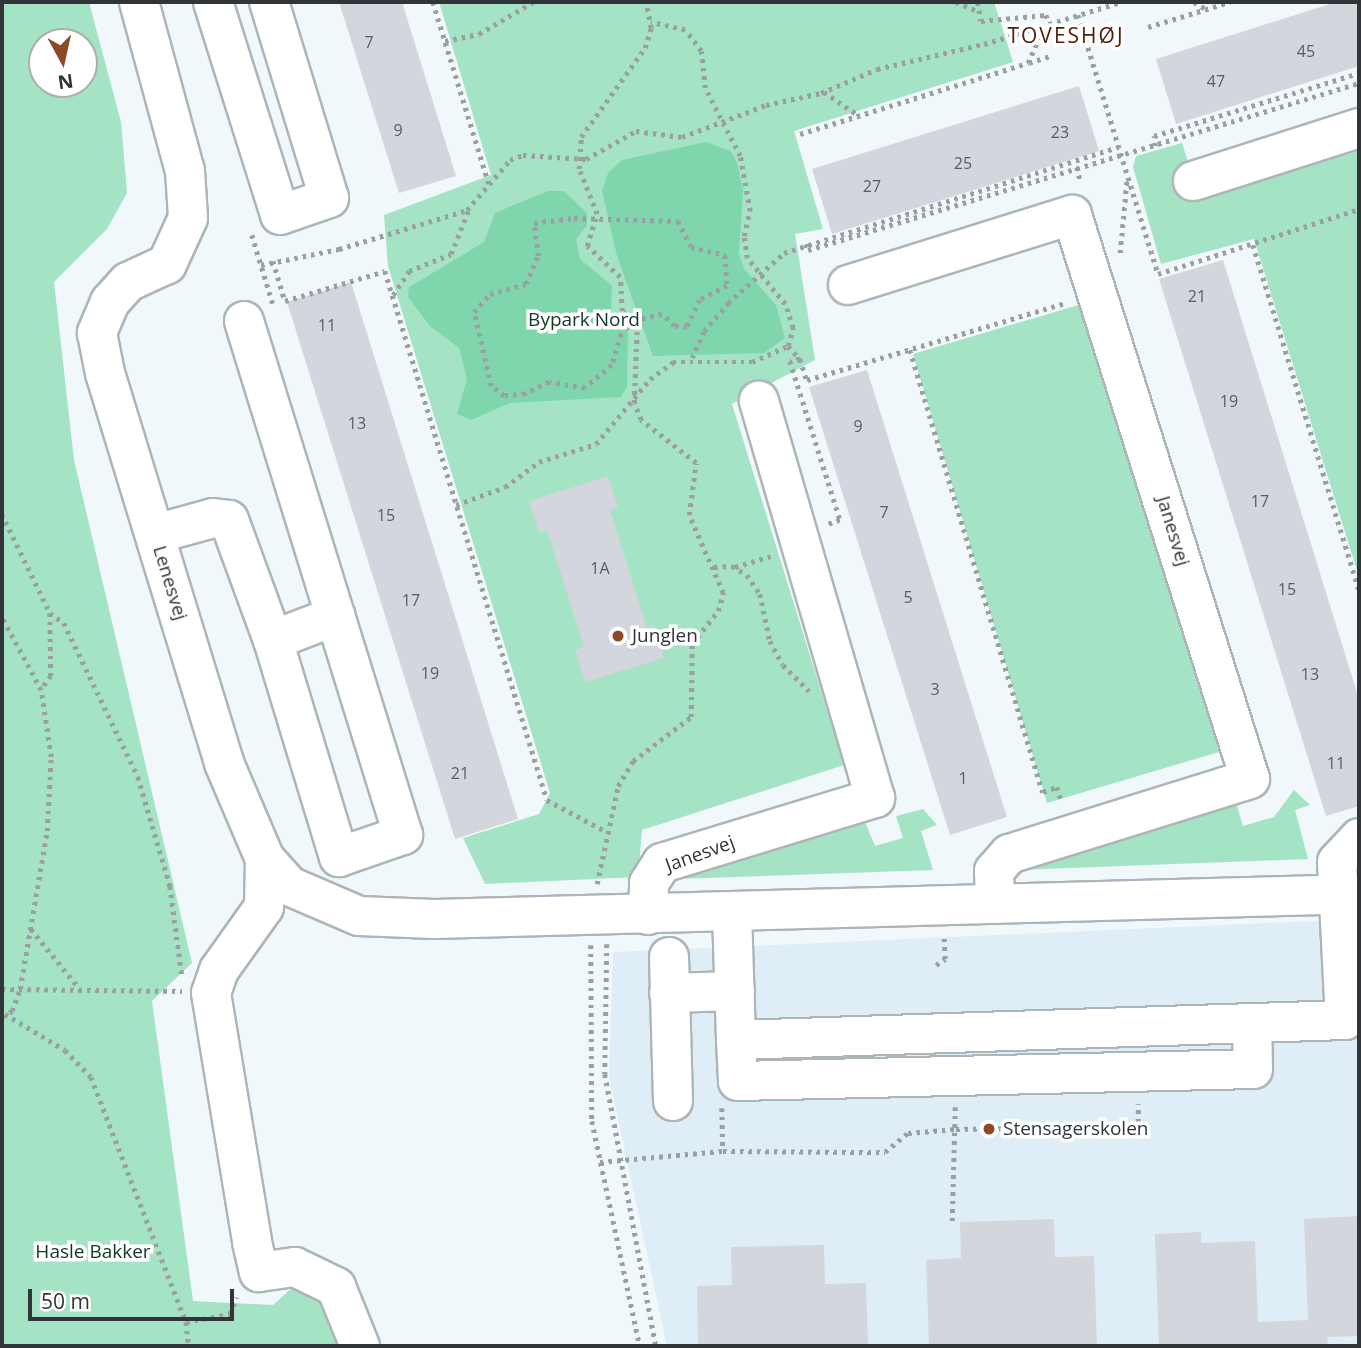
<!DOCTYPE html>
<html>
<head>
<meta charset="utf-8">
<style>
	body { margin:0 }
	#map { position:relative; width:1361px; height:1348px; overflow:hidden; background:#f1f8fc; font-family:"Open Sans",sans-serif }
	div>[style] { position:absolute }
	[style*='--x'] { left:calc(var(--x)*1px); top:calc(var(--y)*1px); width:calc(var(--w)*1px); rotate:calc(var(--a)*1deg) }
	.built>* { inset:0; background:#dfeef6 }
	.green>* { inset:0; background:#a4e3c3 }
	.forest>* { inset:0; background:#80d6ac }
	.building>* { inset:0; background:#d3d6dc }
	.path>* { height:4.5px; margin-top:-2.25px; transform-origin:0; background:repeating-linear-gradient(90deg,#9a9fa2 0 3.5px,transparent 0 8.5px) }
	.roads { filter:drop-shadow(2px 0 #aeb5b9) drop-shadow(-2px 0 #aeb5b9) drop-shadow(0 2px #aeb5b9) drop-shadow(0 -2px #aeb5b9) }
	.minor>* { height:38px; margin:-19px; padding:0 19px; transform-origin:19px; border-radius:19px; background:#fff }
	.dots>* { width:19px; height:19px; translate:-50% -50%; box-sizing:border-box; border:4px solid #fff; border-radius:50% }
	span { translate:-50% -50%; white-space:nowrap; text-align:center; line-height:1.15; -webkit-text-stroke:7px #fff; paint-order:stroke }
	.number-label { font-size:16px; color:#5a5d60 }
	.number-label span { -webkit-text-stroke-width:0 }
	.park-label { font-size:19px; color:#113726 }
	.street-label { font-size:19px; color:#323537 }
	.poi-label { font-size:19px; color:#323537 }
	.left { translate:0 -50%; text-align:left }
	.neighbourhood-label { font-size:21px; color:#4e1e05; letter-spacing:2px }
	.frame { position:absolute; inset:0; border:4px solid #323537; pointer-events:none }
	.north { position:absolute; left:28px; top:28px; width:70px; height:70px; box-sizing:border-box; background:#fff; border:2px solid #adaeaf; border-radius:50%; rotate:172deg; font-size:19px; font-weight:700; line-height:28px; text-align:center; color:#323537 }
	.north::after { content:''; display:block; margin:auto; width:24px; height:32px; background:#8f4825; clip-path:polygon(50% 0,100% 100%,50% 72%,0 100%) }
	.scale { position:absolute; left:28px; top:1289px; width:206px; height:32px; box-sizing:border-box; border:4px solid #323537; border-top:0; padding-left:9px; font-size:21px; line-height:24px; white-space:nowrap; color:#323537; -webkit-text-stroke:5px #fff; paint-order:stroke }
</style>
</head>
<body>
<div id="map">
	<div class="built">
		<i style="clip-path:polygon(1359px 919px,1359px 1346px,667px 1346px,609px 1078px,613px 952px)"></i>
	</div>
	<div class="green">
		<i style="clip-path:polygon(evenodd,2px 2px,89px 2px,121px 122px,127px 193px,107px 229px,54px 282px,74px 460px,192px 963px,152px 1001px,193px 1301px,273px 1305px,295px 1285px,319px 1290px,344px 1346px,2px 1346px,2px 2px,42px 42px,84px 42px,84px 84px,42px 84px,42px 42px)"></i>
		<i style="clip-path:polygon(439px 2px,994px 2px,1013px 62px,794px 131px,823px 229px,795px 234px,815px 360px,732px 404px,844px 765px,642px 830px,638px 877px,485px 884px,463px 838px,539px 814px,550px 793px,388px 266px,384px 215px,491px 175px)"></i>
		<i style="clip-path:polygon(1182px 143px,1199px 197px,1359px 151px,1359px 577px,1254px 239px,1161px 264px,1133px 167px,1136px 156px)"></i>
		<i style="clip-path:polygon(1085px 303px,1219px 752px,1047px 803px,913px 354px)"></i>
		<i style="clip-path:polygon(1294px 790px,1310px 805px,1295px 810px,1308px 859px,1018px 870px,1235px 799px,1243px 826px,1274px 817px)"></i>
		<i style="clip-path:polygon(923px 809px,937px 825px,921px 831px,933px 870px,677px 879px,676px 874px,863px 817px,875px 846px,903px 838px,896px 816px)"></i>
	</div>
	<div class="forest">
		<i style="clip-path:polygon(706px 142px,731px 151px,737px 163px,743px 190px,739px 254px,744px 269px,776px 305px,785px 338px,764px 353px,653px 356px,617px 256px,602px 191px,608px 173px,622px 160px)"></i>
		<i style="clip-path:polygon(548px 191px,564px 191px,587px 213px,587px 225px,576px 239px,580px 259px,612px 286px,611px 313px,628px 332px,627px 387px,621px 397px,510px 403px,471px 420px,457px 414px,467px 379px,459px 348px,430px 326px,408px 297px,409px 287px,484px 242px,495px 213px)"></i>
	</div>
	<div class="building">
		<i style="clip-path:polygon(339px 2px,402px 2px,456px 176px,399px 193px)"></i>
		<i style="clip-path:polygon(1336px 2px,1359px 2px,1359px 66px,1176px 124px,1156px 59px)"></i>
		<i style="clip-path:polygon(1079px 86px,1099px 151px,832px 234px,812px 169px)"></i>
		<i style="clip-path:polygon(1223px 260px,1359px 699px,1359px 806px,1326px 816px,1159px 279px)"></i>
		<i style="clip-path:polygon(351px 282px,518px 819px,455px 839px,287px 302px)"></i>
		<i style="clip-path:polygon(867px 370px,1007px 817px,950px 835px,809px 387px)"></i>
		<i style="clip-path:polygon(608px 476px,618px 507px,610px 510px,647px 628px,654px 625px,664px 658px,585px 682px,575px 650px,584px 647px,547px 530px,539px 533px,529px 501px)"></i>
		<i style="clip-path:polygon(1359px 1216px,1359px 1336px,1327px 1337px,1328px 1346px,1159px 1346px,1155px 1234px,1201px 1232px,1201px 1243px,1255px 1241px,1258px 1322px,1308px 1320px,1304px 1219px)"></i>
		<i style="clip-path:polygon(1054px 1219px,1055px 1257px,1094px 1256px,1097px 1346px,929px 1346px,926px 1260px,961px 1258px,960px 1222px)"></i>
		<i style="clip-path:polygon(824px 1245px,825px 1284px,866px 1283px,868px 1346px,698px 1346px,697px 1286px,732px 1285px,731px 1247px)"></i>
	</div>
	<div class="path">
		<i style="--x:433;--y:2;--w:190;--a:72.9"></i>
		<i style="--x:956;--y:2;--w:25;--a:23"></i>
		<i style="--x:978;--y:2;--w:19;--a:81"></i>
		<i style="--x:981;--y:21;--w:65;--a:-5.3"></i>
		<i style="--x:1046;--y:15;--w:10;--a:66"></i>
		<i style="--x:1194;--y:2;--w:14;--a:30"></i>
		<i style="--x:1078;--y:15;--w:271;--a:72.8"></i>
		<i style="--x:1158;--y:274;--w:211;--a:-17.9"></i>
		<i style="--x:1148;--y:27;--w:86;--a:-17"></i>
		<i style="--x:445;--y:41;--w:35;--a:-12"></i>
		<i style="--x:479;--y:34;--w:63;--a:-30.7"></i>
		<i style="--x:1029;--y:63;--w:22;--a:-18"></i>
		<i style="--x:824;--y:92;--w:41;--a:34.1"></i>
		<i style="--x:800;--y:134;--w:239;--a:-17.3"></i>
		<i style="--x:1028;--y:63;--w:40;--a:-66.6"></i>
		<i style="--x:1155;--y:146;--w:10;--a:-96"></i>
		<i style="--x:1154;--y:136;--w:214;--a:-17.1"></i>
		<i style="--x:1077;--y:167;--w:16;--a:76"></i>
		<i style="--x:574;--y:218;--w:104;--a:1.7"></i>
		<i style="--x:678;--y:221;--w:29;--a:63"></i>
		<i style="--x:691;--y:247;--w:35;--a:13"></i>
		<i style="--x:725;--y:255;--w:31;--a:86"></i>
		<i style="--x:727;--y:286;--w:30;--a:153"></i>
		<i style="--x:700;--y:300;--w:30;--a:116"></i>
		<i style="--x:687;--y:327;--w:13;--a:-176"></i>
		<i style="--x:674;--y:326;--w:17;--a:-135"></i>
		<i style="--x:662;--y:314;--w:29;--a:166"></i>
		<i style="--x:634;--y:321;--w:18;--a:135"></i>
		<i style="--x:621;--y:334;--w:32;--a:106"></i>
		<i style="--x:612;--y:365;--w:35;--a:140"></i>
		<i style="--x:585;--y:388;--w:36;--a:-171"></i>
		<i style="--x:549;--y:382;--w:27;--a:153"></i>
		<i style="--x:525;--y:394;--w:21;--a:175"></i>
		<i style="--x:504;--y:396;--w:16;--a:-142"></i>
		<i style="--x:491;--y:386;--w:76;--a:-102.9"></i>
		<i style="--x:474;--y:312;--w:24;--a:-48"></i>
		<i style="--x:490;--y:294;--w:37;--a:-16"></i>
		<i style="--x:526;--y:284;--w:30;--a:-67"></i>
		<i style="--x:538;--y:256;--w:33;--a:-97"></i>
		<i style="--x:534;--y:223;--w:40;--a:-7.1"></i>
		<i style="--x:252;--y:235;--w:72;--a:73.1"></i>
		<i style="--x:806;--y:244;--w:6;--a:72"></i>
		<i style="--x:808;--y:250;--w:576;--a:-16.86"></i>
		<i style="--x:1253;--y:245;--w:360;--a:72.9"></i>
		<i style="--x:1120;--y:253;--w:75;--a:-84.7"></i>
		<i style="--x:273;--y:261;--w:42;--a:73.3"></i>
		<i style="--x:285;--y:301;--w:104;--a:-16.7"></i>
		<i style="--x:385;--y:271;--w:553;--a:72.97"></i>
		<i style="--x:547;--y:800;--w:68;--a:28.1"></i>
		<i style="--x:261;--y:265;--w:80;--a:-11.6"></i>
		<i style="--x:339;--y:249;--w:134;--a:-16.9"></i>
		<i style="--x:467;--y:210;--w:66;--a:-49.3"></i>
		<i style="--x:510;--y:160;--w:14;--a:-21"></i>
		<i style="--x:523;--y:155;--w:63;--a:3.6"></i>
		<i style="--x:586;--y:159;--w:57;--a:-29.2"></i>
		<i style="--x:636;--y:131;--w:46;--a:7.4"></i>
		<i style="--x:682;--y:137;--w:90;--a:-20.9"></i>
		<i style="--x:766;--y:105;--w:56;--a:-12.3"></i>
		<i style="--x:821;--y:93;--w:61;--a:-23.2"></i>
		<i style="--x:877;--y:69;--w:110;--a:-13.2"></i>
		<i style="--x:984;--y:44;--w:143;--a:-17"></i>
		<i style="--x:393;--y:295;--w:29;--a:-56"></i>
		<i style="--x:409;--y:271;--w:45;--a:-22"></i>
		<i style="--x:451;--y:254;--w:48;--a:-68.2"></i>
		<i style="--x:788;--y:346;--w:18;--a:47"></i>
		<i style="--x:800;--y:359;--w:22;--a:72"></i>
		<i style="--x:807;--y:380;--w:270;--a:-16.6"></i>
		<i style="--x:910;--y:350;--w:462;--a:73.3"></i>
		<i style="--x:1043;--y:792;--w:15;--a:-20"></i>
		<i style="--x:1057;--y:787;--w:17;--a:73"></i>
		<i style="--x:692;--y:358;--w:30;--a:-66"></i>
		<i style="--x:704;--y:331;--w:37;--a:-49"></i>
		<i style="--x:728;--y:303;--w:75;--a:-41.8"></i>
		<i style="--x:784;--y:253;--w:351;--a:-17.6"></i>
		<i style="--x:800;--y:359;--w:10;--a:169"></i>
		<i style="--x:790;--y:361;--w:167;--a:72.5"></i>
		<i style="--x:840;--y:520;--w:12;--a:160"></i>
		<i style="--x:456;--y:505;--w:52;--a:-20.2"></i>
		<i style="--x:505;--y:487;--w:42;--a:-36.3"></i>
		<i style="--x:539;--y:462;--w:60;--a:-17.5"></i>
		<i style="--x:596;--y:444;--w:85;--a:-50.3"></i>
		<i style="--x:650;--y:379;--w:29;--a:-36"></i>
		<i style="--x:673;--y:362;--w:79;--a:0"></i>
		<i style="--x:752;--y:362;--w:39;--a:-24"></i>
		<i style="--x:788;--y:346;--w:19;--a:-74"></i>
		<i style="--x:793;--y:328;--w:25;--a:-108"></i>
		<i style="--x:785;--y:304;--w:60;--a:-129.6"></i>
		<i style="--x:747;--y:258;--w:22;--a:-98"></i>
		<i style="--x:744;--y:236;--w:26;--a:-77"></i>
		<i style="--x:750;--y:211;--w:56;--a:-100.3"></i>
		<i style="--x:740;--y:156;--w:76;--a:-117.2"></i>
		<i style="--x:705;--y:88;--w:37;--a:-96"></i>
		<i style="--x:701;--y:51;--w:26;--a:-127"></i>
		<i style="--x:685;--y:30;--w:35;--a:-167"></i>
		<i style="--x:2;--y:514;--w:110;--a:64.1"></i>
		<i style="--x:50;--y:613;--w:63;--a:89.1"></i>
		<i style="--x:51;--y:676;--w:17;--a:126"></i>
		<i style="--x:41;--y:690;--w:82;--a:-118.4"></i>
		<i style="--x:714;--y:567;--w:18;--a:-3"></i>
		<i style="--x:732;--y:566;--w:17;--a:31"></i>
		<i style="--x:747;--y:575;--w:23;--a:56"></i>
		<i style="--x:760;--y:594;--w:48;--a:78"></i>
		<i style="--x:770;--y:641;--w:27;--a:62"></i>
		<i style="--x:783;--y:665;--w:37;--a:45"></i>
		<i style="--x:735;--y:567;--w:37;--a:-17"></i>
		<i style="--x:50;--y:613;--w:17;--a:36"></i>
		<i style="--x:64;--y:623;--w:171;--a:64.3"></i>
		<i style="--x:138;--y:777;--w:114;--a:73.6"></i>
		<i style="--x:170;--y:886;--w:91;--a:82.4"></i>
		<i style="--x:597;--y:884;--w:100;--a:-77.9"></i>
		<i style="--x:618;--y:786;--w:29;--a:-59"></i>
		<i style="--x:633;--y:761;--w:73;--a:-37.2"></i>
		<i style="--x:691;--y:717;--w:73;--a:-89.2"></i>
		<i style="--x:692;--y:644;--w:42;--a:-51.8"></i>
		<i style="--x:718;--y:611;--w:19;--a:-74"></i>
		<i style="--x:723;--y:593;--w:85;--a:-113.6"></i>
		<i style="--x:689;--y:515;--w:52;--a:-82.3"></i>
		<i style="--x:696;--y:463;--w:70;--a:-142"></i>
		<i style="--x:641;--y:420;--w:18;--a:-112"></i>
		<i style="--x:634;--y:403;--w:76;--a:-87.7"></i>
		<i style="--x:637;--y:327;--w:22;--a:-133"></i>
		<i style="--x:622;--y:311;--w:34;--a:-93"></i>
		<i style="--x:620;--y:277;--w:45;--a:-136.8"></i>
		<i style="--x:587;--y:246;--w:34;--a:-73"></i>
		<i style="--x:597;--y:214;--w:48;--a:-111.8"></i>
		<i style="--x:579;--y:169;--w:32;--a:-86"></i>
		<i style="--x:581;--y:137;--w:110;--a:-54.3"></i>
		<i style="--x:645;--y:48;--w:21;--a:-73"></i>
		<i style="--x:651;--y:28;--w:26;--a:-101"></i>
		<i style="--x:31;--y:929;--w:77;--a:50.8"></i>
		<i style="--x:607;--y:944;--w:130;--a:90.9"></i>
		<i style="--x:605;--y:1074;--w:277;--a:79.4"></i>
		<i style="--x:591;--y:945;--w:176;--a:89.7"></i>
		<i style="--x:592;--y:1121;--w:230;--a:78"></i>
		<i style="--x:936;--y:965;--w:11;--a:-34"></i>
		<i style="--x:945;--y:959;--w:21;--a:-93"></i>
		<i style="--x:2;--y:989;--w:180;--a:0.6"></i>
		<i style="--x:5;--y:1014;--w:70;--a:31"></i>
		<i style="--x:65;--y:1050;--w:37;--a:46"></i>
		<i style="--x:91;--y:1077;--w:263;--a:68.8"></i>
		<i style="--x:186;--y:1322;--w:24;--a:83"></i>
		<i style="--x:2;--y:1017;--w:12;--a:-31"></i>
		<i style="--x:12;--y:1011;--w:23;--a:-70"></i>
		<i style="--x:20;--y:989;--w:160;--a:-80.3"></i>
		<i style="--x:47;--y:831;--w:74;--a:-86.9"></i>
		<i style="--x:51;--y:757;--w:68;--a:-98.5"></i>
		<i style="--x:722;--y:1108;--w:43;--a:88.7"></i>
		<i style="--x:600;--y:1162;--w:123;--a:-5.1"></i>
		<i style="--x:723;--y:1151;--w:162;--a:0.4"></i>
		<i style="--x:885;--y:1152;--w:30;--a:-40"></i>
		<i style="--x:908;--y:1133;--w:48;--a:-4.8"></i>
		<i style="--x:956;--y:1129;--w:177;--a:-1"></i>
		<i style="--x:1133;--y:1126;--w:6;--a:-39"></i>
		<i style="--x:1138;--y:1122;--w:18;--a:-90"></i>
		<i style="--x:952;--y:1221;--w:114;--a:-88.5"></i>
		<i style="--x:186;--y:1322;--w:45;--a:-10.3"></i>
		<i style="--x:230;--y:1314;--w:18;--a:-68"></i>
	</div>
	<div class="roads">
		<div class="minor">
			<i style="--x:139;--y:2;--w:175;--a:74.8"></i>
			<i style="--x:185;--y:171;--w:47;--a:86.3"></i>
			<i style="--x:188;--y:218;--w:51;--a:114.5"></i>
			<i style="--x:167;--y:264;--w:43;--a:155.2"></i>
			<i style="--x:128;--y:282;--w:27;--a:132"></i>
			<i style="--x:110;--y:302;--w:34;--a:113"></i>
			<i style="--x:97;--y:333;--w:41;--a:78.7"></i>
			<i style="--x:105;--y:373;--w:408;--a:73"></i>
			<i style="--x:224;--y:763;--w:104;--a:66.9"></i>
			<i style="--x:265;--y:859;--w:36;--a:48"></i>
			<i style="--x:289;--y:886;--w:76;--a:23.2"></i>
			<i style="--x:359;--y:916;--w:75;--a:2.3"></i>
			<i style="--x:434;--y:919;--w:925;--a:-1.55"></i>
			<i style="--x:213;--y:2;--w:223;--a:72.5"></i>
			<i style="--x:280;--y:215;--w:52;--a:-19.1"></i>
			<i style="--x:329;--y:198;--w:205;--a:-107"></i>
			<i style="--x:1193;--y:181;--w:174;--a:-17.7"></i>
			<i style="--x:848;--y:285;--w:235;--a:-17.4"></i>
			<i style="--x:1072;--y:215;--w:591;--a:72.48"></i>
			<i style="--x:1250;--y:779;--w:252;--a:162.7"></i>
			<i style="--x:1009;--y:854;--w:23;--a:131"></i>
			<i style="--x:994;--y:871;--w:33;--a:88"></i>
			<i style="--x:155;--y:534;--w:60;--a:-15.4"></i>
			<i style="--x:213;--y:518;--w:16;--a:7"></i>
			<i style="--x:229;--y:520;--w:128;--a:69.9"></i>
			<i style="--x:273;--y:640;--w:227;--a:73.1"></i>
			<i style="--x:339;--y:857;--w:68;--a:-19"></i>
			<i style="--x:403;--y:835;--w:538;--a:-107.19"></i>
			<i style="--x:273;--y:640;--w:67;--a:-20.9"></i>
			<i style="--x:265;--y:859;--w:48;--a:91.2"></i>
			<i style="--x:264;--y:907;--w:77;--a:125.5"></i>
			<i style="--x:219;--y:970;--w:24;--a:109"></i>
			<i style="--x:211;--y:993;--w:252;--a:80.6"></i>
			<i style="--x:252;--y:1242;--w:31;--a:77"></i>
			<i style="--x:259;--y:1272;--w:36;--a:-8"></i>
			<i style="--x:295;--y:1267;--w:46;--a:26"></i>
			<i style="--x:336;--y:1287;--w:64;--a:67.9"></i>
			<i style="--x:732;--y:912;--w:128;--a:88.2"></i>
			<i style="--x:736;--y:1040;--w:609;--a:-1.88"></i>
			<i style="--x:1345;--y:1020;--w:158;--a:-92.9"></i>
			<i style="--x:1337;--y:862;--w:33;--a:-47"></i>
			<i style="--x:648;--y:915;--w:32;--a:-88"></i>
			<i style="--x:649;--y:883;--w:24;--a:-57"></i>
			<i style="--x:662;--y:863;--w:223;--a:-17"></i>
			<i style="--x:875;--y:798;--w:414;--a:-106.3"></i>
			<i style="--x:669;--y:957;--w:144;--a:88.4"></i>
			<i style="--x:669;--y:993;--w:66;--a:-1.7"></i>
			<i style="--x:736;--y:1040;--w:41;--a:87.2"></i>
			<i style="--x:738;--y:1081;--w:515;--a:-1.33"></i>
			<i style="--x:1253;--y:1069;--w:46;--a:-91.2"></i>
		</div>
	</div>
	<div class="dots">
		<i style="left:618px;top:636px;background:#8f4825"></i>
		<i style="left:989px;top:1129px;background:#8f4825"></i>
	</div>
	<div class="number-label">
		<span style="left:369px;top:42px">7</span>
		<span style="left:1306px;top:51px">45</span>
		<span style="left:1216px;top:81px">47</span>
		<span style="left:398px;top:130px">9</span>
		<span style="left:1060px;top:132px">23</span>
		<span style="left:963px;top:163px">25</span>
		<span style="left:872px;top:186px">27</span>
		<span style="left:1197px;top:296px">21</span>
		<span style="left:327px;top:325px">11</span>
		<span style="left:1229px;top:401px">19</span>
		<span style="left:357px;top:423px">13</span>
		<span style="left:858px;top:426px">9</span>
		<span style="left:1260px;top:501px">17</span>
		<span style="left:884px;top:512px">7</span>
		<span style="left:386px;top:515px">15</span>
		<span style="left:600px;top:568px">1A</span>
		<span style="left:1287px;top:589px">15</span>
		<span style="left:908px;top:597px">5</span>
		<span style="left:411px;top:600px">17</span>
		<span style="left:430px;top:673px">19</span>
		<span style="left:1310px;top:674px">13</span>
		<span style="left:935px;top:689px">3</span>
		<span style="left:1336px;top:763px">11</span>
		<span style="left:460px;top:773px">21</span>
		<span style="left:963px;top:778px">1</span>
	</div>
	<div class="park-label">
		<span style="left:584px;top:320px">Bypark Nord</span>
		<span style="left:93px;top:1252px">Hasle Bakker</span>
	</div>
	<div class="street-label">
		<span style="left:1173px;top:531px;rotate:73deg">Janesvej</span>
		<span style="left:170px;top:583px;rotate:73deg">Lenesvej</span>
		<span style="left:700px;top:854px;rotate:-20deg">Janesvej</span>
	</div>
	<div class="poi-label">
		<span class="left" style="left:632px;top:636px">Junglen</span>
		<span class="left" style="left:1003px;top:1129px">Stensagerskolen</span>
	</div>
	<div class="neighbourhood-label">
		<span style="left:1066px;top:35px">TOVESHØJ</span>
	</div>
	<div class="frame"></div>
	<div class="north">N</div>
	<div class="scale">50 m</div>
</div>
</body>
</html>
